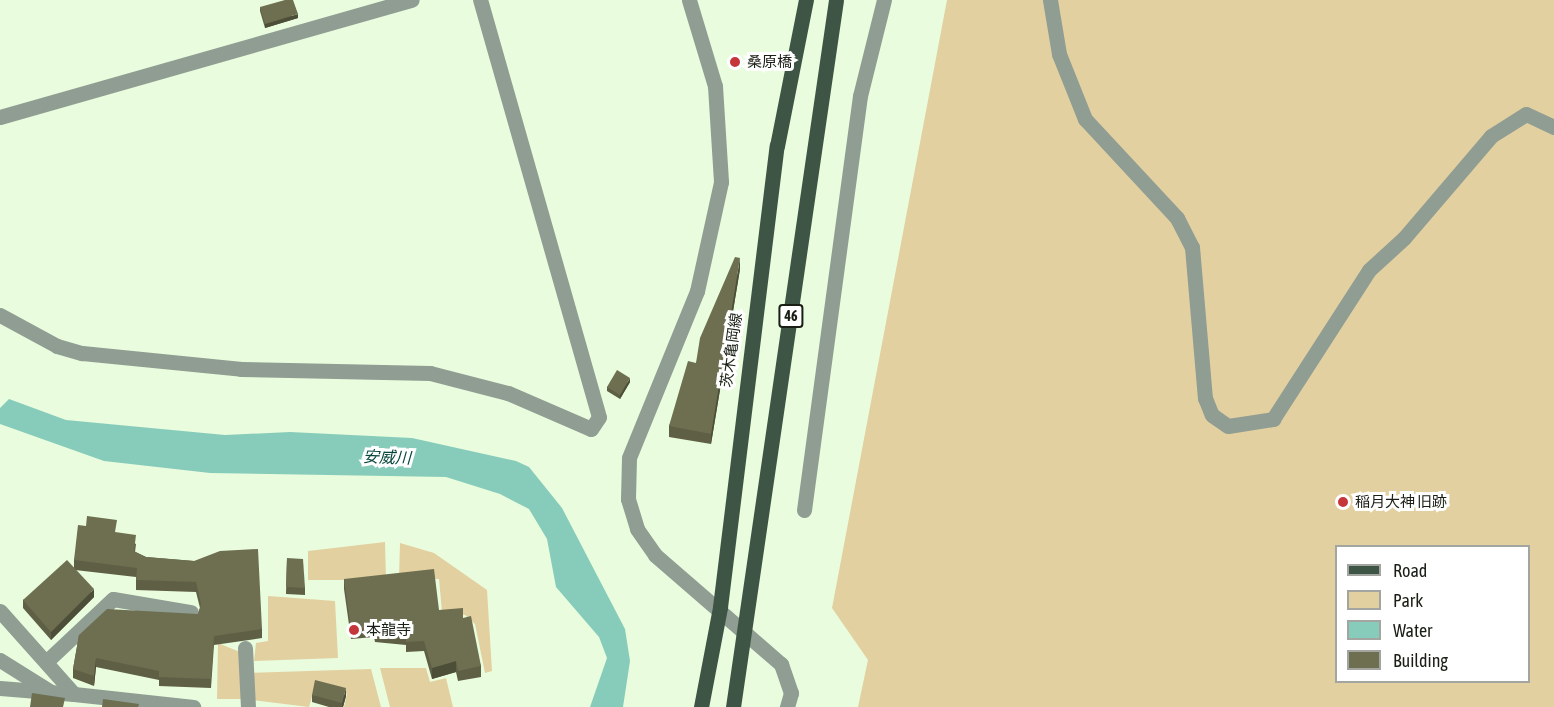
<!DOCTYPE html>
<html>
<head>
<meta charset="utf-8">
<style>
	body { margin:0 }
	#map { position:relative; width:1554px; height:707px; overflow:hidden; background:#e9fcdd; font-family:"Asap Condensed","Noto Sans JP",sans-serif }
	div>[style] { position:absolute }
	[style*='--x'] { left:calc(var(--x)*1px); top:calc(var(--y)*1px); width:calc(var(--w)*1px); rotate:calc(var(--a)*1deg) }
	.green>* { inset:0; background:#e2d0a1 }
	.water>* { inset:0; background:#87ccbb }
	.minor>* { height:15px; margin:-7.5px; padding:0 7.5px; transform-origin:7.5px; border-radius:7.5px; background:#8f9d93 }
	.tertiary>* { height:15px; margin:-7.5px; padding:0 7.5px; transform-origin:7.5px; border-radius:7.5px; background:#8f9d93 }
	.primary>* { height:15px; margin:-7.5px; padding:0 7.5px; transform-origin:7.5px; border-radius:7.5px; background:#3e5546 }
	.wall>* { inset:0; background:#5e5f45 }
	.shaded-wall>* { inset:0; background:#4c4e38 }
	.building>* { inset:0; background:#6d6f50 }
	.dots>* { width:16px; height:16px; translate:-50% -50%; box-sizing:border-box; border:3px solid #fff; border-radius:50% }
	span { translate:-50% -50%; white-space:nowrap; text-align:center; line-height:1.15; -webkit-text-stroke:6px #fff; paint-order:stroke }
	.shield-label span { padding:2px 4px; background:#fff; border:2px solid; border-radius:4px; -webkit-text-stroke-width:0 }
	.shield-label { font-size:14px; color:#191f14; font-weight:700 }
	.poi-label { font-size:15px; color:#191f14 }
	.left { translate:0 -50%; text-align:left }
	.street-label { font-size:15px; color:#191f14 }
	.water-label { font-size:16px; color:#08463b; font-style:italic }
	.legend { position:absolute; left:1335px; top:545px; width:195px; height:138px; box-sizing:border-box; background:#fff; border:2px solid #a3a5a1; margin:0; padding:8px 10px; list-style:none; font-size:18px; color:#191f14 }
	.legend li { display:flex; align-items:center; gap:12px; height:30px }
	.legend b { width:30px; border:2px solid #a3a5a1 }
</style>
</head>
<body>
<div id="map">
	<div class="green">
		<i style="clip-path:polygon(evenodd,947px 0,1554px 0,1554px 707px,858px 707px,868px 660px,832px 608px,947px 0,1336px 546px,1528px 546px,1528px 682px,1336px 682px,1336px 546px)"></i>
		<i style="clip-path:polygon(385px 542px,386px 580px,308px 580px,308px 551px)"></i>
		<i style="clip-path:polygon(400px 543px,434px 553px,487px 590px,492px 671px,485px 673px,475px 624px,465px 615px,442px 612px,439px 579px,399px 578px)"></i>
		<i style="clip-path:polygon(268px 596px,335px 601px,338px 658px,254px 661px,256px 643px,268px 641px)"></i>
		<i style="clip-path:polygon(218px 643px,240px 652px,245px 699px,217px 699px)"></i>
		<i style="clip-path:polygon(380px 668px,426px 668px,430px 682px,446px 678px,453px 707px,390px 707px)"></i>
		<i style="clip-path:polygon(371px 669px,381px 707px,344px 707px,347px 694px,315px 686px,309px 707px,252px 700px,250px 673px)"></i>
	</div>
	<div class="water">
		<i style="clip-path:polygon(9px 399px,66px 420px,225px 435px,290px 432px,412px 438px,516px 461px,529px 467px,562px 508px,625px 629px,630px 661px,623px 707px,590px 707px,607px 658px,599px 637px,556px 587px,547px 539px,529px 509px,500px 494px,446px 477px,210px 473px,104px 461px,0 424px,0 408px)"></i>
	</div>
	<div class="minor">
		<i style="--x:1050;--y:0;--w:55;--a:80.5"></i>
		<i style="--x:1059;--y:54;--w:70;--a:68.2"></i>
		<i style="--x:1085;--y:119;--w:135;--a:47.1"></i>
		<i style="--x:1177;--y:218;--w:33;--a:63"></i>
		<i style="--x:1192;--y:247;--w:152;--a:85.1"></i>
		<i style="--x:1205;--y:398;--w:18;--a:68"></i>
		<i style="--x:1212;--y:415;--w:19;--a:35"></i>
		<i style="--x:1228;--y:426;--w:46;--a:-8.8"></i>
		<i style="--x:1273;--y:419;--w:177;--a:-57.2"></i>
		<i style="--x:1369;--y:270;--w:47;--a:-42.4"></i>
		<i style="--x:1404;--y:238;--w:134;--a:-49.5"></i>
		<i style="--x:1491;--y:136;--w:41;--a:-32.2"></i>
		<i style="--x:1526;--y:114;--w:31;--a:25"></i>
		<i style="--x:0;--y:117;--w:428;--a:-15.9"></i>
		<i style="--x:0;--y:315;--w:65;--a:28.5"></i>
		<i style="--x:57;--y:346;--w:26;--a:16"></i>
		<i style="--x:82;--y:353;--w:160;--a:5.7"></i>
		<i style="--x:241;--y:369;--w:189;--a:1.2"></i>
		<i style="--x:430;--y:373;--w:81;--a:14.4"></i>
		<i style="--x:508;--y:393;--w:90;--a:23.4"></i>
		<i style="--x:591;--y:429;--w:14;--a:-56"></i>
		<i style="--x:599;--y:417;--w:434;--a:-105.9"></i>
		<i style="--x:804;--y:510;--w:418;--a:-82.3"></i>
		<i style="--x:860;--y:96;--w:99;--a:-76"></i>
		<i style="--x:0;--y:611;--w:111;--a:48.3"></i>
		<i style="--x:74;--y:694;--w:120;--a:6.2"></i>
		<i style="--x:245;--y:648;--w:59;--a:87.1"></i>
		<i style="--x:0;--y:660;--w:60;--a:32.1"></i>
		<i style="--x:48;--y:660;--w:89;--a:-43.2"></i>
		<i style="--x:113;--y:599;--w:79;--a:9.5"></i>
		<i style="--x:0;--y:688;--w:74;--a:4.6"></i>
	</div>
	<div class="tertiary">
		<i style="--x:689;--y:0;--w:90;--a:73.2"></i>
		<i style="--x:715;--y:86;--w:96;--a:86.4"></i>
		<i style="--x:721;--y:182;--w:112;--a:102.4"></i>
		<i style="--x:697;--y:291;--w:180;--a:112.2"></i>
		<i style="--x:629;--y:458;--w:41;--a:91.4"></i>
		<i style="--x:628;--y:499;--w:31;--a:73"></i>
		<i style="--x:637;--y:529;--w:32;--a:55"></i>
		<i style="--x:655;--y:555;--w:167;--a:40.9"></i>
		<i style="--x:781;--y:664;--w:31;--a:71"></i>
		<i style="--x:791;--y:693;--w:15;--a:106"></i>
	</div>
	<div class="primary">
		<i style="--x:701;--y:707;--w:102;--a:-79.2"></i>
		<i style="--x:720;--y:607;--w:465;--a:-83"></i>
		<i style="--x:777;--y:146;--w:149;--a:-78.8"></i>
		<i style="--x:733;--y:707;--w:714;--a:-81.71"></i>
	</div>
	<div class="wall">
		<i style="clip-path:polygon(260px 7px,298px 18px,265px 28px,260px 11px)"></i>
		<i style="clip-path:polygon(740px 269px,711px 444px,669px 437px,669px 426px,696px 363px)"></i>
		<i style="clip-path:polygon(630px 382px,620px 399px,607px 391px,607px 387px)"></i>
		<i style="clip-path:polygon(86px 526px,116px 533px,136px 544px,135px 552px,146px 557px,194px 561px,262px 629px,262px 638px,214px 645px,211px 688px,159px 686px,159px 680px,96px 667px,94px 686px,73px 678px,73px 669px,79px 635px,198px 614px,200px 608px,196px 592px,136px 590px,136px 577px,75px 570px,94px 597px,51px 640px,23px 608px,23px 600px,74px 568px,74px 560px)"></i>
		<i style="clip-path:polygon(287px 558px,305px 588px,305px 595px,286px 594px)"></i>
		<i style="clip-path:polygon(344px 579px,463px 618px,481px 666px,481px 677px,458px 681px,456px 672px,432px 679px,424px 651px,406px 652px,406px 645px,375px 642px,374px 637px,351px 639px,344px 589px)"></i>
		<i style="clip-path:polygon(312px 695px,346px 696px,343px 707px,329px 707px,312px 702px)"></i>
	</div>
	<div class="shaded-wall">
		<i style="clip-path:polygon(298px 14px,298px 18px,265px 28px,265px 24px)"></i>
		<i style="clip-path:polygon(740px 258px,740px 269px,711px 444px,711px 434px)"></i>
		<i style="clip-path:polygon(630px 378px,630px 382px,620px 399px,620px 395px)"></i>
		<i style="clip-path:polygon(94px 589px,94px 597px,51px 640px,51px 632px)"></i>
		<i style="clip-path:polygon(96px 658px,96px 667px,94px 686px,94px 676px)"></i>
		<i style="clip-path:polygon(456px 661px,456px 672px,432px 679px,432px 668px)"></i>
		<i style="clip-path:polygon(346px 688px,346px 696px,343px 707px,342px 707px,342px 703px)"></i>
	</div>
	<div class="building">
		<i style="clip-path:polygon(285px 0,293px 0,298px 14px,265px 24px,260px 7px)"></i>
		<i style="clip-path:polygon(735px 257px,740px 258px,711px 434px,669px 426px,688px 361px,696px 363px,700px 338px)"></i>
		<i style="clip-path:polygon(617px 370px,630px 378px,620px 395px,607px 387px)"></i>
		<i style="clip-path:polygon(87px 516px,117px 520px,115px 532px,136px 535px,134px 551px,146px 557px,194px 561px,220px 551px,258px 549px,262px 629px,214px 636px,211px 679px,159px 677px,159px 671px,96px 658px,94px 676px,73px 669px,79px 635px,107px 609px,198px 614px,201px 604px,196px 582px,136px 580px,137px 568px,74px 560px,78px 525px,86px 526px)"></i>
		<i style="clip-path:polygon(287px 558px,303px 559px,305px 588px,286px 587px)"></i>
		<i style="clip-path:polygon(67px 560px,94px 589px,51px 632px,23px 600px)"></i>
		<i style="clip-path:polygon(434px 569px,439px 610px,463px 608px,463px 618px,471px 616px,481px 666px,458px 671px,456px 661px,432px 668px,424px 641px,406px 642px,406px 635px,375px 632px,374px 627px,351px 629px,344px 579px)"></i>
		<i style="clip-path:polygon(315px 680px,346px 688px,342px 703px,312px 695px)"></i>
		<i style="clip-path:polygon(32px 693px,65px 698px,63px 707px,30px 707px)"></i>
		<i style="clip-path:polygon(103px 699px,139px 704px,138px 707px,102px 707px)"></i>
	</div>
	<div class="dots">
		<i style="left:735px;top:62px;background:#c5363b"></i>
		<i style="left:1343px;top:502px;background:#c5363b"></i>
		<i style="left:354px;top:630px;background:#c5363b"></i>
	</div>
	<div class="shield-label">
		<span style="left:791px;top:316px">46</span>
	</div>
	<div class="poi-label">
		<span class="left" style="left:747px;top:62px">桑原橋</span>
		<span class="left" style="left:1355px;top:502px">稲月大神 旧跡</span>
		<span class="left" style="left:366px;top:630px">本龍寺</span>
	</div>
	<div class="street-label">
		<span style="left:731px;top:350px;rotate:-82deg">茨木亀岡線</span>
	</div>
	<div class="water-label">
		<span style="left:387px;top:457px;rotate:2deg">安威川</span>
	</div>
	<ul class="legend">
	<li><b style="height:8px;background:#3e5546"></b>Road</li>
	<li><b style="height:16px;background:#e2d0a1"></b>Park</li>
	<li><b style="height:16px;background:#87ccbb"></b>Water</li>
	<li><b style="height:16px;background:#6d6f50"></b>Building</li>
	</ul>
</div>
</body>
</html>
